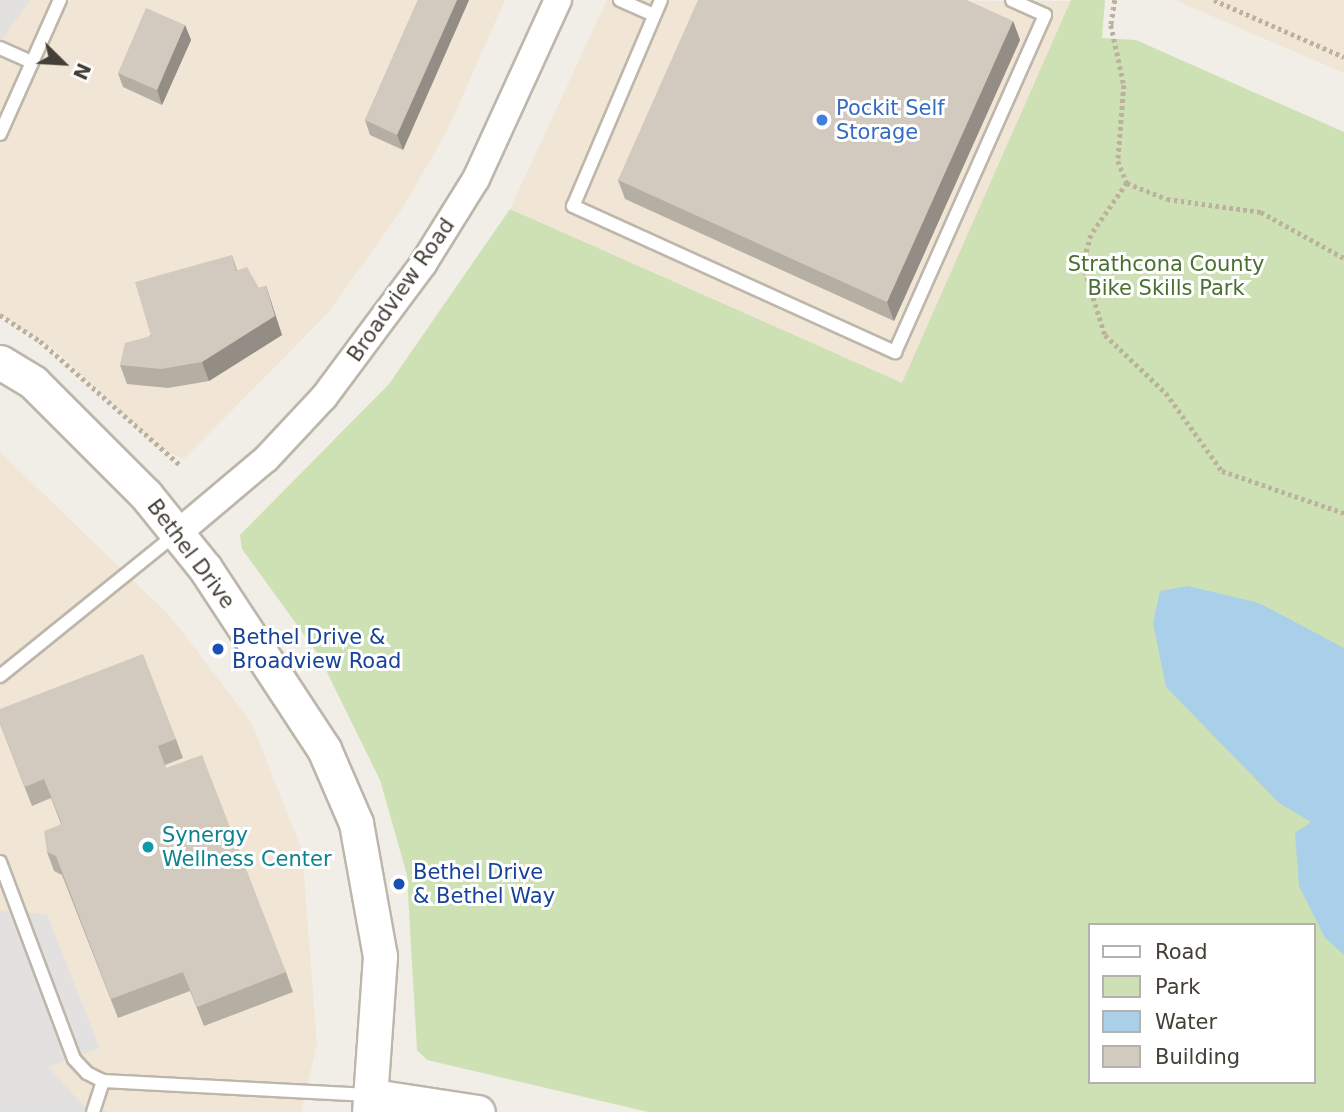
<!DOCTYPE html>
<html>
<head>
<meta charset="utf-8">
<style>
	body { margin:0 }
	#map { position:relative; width:1344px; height:1112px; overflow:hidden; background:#f1eee7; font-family:"DejaVu Sans",sans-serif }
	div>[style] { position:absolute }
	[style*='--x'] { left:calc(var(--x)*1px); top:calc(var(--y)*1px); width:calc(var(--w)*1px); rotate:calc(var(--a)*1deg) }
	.commercial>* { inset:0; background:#f1e5d5 }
	.green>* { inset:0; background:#cee1b4 }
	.parking>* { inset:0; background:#e3e1df }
	.water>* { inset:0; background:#aacfe8 }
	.path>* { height:4.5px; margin-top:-2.25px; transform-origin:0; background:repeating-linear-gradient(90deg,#bcb19e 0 3.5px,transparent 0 7px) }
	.roads { filter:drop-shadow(2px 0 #bcb6ab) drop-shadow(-2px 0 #bcb6ab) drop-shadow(0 2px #bcb6ab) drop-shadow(0 -2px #bcb6ab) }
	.service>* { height:12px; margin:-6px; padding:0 6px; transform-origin:6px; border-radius:6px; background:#fff }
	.minor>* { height:26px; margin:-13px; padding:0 13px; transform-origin:13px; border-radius:13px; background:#fff }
	.tertiary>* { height:33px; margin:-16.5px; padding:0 16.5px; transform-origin:16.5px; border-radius:16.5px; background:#fff }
	.wall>* { inset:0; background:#b5aea3 }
	.shaded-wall>* { inset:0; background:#938d85 }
	.building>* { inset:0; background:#d2cabe }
	.dots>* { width:19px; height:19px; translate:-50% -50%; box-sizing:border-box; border:4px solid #fff; border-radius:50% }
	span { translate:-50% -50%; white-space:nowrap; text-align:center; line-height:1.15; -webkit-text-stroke:6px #fff; paint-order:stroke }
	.shop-label { font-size:21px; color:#366cbe }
	.left { translate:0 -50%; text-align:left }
	.park-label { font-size:21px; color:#496f31 }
	.street-label { font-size:21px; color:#443f37 }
	.transit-label { font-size:21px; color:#164399 }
	.culture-label { font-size:21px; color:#0d838f }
	.legend { position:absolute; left:1088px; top:923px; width:228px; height:161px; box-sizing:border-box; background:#fff; border:2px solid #b4b2af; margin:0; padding:9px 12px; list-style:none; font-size:21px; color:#443f37 }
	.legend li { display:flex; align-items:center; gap:14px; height:35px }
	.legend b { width:35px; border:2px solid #b4b2af }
	.north { position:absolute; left:28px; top:28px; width:70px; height:70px; -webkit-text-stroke:5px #fff; paint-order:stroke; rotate:114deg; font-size:19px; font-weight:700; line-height:28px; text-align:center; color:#443f37 }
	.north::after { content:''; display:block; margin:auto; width:24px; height:32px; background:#443f37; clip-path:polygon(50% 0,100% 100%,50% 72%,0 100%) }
</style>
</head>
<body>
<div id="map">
	<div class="commercial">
		<i style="clip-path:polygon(0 0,505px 0,446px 133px,400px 212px,328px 313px,184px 459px,156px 447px,57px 351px,0 315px)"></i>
		<i style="clip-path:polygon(607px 0,1073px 1px,902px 384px,510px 209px)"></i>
		<i style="clip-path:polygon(1175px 0,1344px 0,1344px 73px)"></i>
		<i style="clip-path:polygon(0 452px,170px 616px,251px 722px,302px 850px,317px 1044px,301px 1112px,0 1112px)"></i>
	</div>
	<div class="green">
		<i style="clip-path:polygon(evenodd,1071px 0,1105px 0,1102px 38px,1136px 40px,1344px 132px,1344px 1112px,648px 1112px,427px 1060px,417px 1050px,407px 875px,380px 780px,318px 654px,242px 549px,240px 535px,389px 384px,510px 209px,902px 383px,1071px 0,1090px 925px,1314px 925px,1314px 1082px,1090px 1082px,1090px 925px)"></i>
	</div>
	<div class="parking">
		<i style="clip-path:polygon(0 0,30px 0,0 43px)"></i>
		<i style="clip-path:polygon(0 911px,47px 914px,100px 1048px,48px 1067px,85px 1107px,111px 1112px,0 1112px)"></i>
	</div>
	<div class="water">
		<i style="clip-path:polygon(1188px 586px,1259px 603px,1344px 648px,1344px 955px,1325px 938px,1299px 886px,1295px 833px,1311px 822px,1279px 803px,1166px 687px,1153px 623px,1160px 591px)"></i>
	</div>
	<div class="path">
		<i style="--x:1115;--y:0;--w:25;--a:99"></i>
		<i style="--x:1111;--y:25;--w:61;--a:77.8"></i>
		<i style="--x:1124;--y:85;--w:76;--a:94.5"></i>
		<i style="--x:1118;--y:161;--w:24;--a:68"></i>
		<i style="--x:1127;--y:183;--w:43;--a:21.8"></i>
		<i style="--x:1167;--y:199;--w:95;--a:7.9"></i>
		<i style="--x:1261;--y:212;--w:95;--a:29"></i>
		<i style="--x:1214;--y:0;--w:142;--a:23.7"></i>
		<i style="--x:1127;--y:183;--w:63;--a:124.7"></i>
		<i style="--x:1091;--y:235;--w:30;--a:105"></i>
		<i style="--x:1083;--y:264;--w:74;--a:72.8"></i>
		<i style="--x:1105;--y:335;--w:84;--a:43.6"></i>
		<i style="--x:1166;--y:393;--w:96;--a:54.3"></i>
		<i style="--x:1222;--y:471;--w:129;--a:19"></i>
		<i style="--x:0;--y:315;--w:48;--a:33"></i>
		<i style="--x:40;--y:341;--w:186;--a:41.5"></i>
	</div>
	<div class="roads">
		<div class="service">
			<i style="--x:620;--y:0;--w:37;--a:24"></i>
			<i style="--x:661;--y:0;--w:224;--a:113.1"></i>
			<i style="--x:573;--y:206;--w:354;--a:24.4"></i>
			<i style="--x:895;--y:352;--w:369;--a:-66"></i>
			<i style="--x:1045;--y:15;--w:36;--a:-156"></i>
			<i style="--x:0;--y:48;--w:35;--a:24"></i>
			<i style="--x:0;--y:134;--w:147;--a:-65.9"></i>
			<i style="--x:0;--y:676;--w:225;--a:-38.9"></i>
			<i style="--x:0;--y:862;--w:210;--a:69.4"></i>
			<i style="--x:74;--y:1059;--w:19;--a:47"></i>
			<i style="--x:87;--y:1073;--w:18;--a:27"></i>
			<i style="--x:103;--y:1081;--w:266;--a:3"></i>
			<i style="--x:93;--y:1112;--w:33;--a:-72"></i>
		</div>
		<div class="minor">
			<i style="--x:178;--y:533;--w:115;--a:-40.1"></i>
			<i style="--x:266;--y:459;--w:85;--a:-46.9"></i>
			<i style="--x:324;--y:397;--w:166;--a:-53.3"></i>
			<i style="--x:423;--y:264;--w:100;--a:-58.1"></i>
			<i style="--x:476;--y:179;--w:197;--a:-65.4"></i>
		</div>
		<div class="tertiary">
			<i style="--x:0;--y:362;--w:39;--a:31"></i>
			<i style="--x:33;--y:382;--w:160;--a:45"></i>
			<i style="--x:146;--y:495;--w:94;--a:51.1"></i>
			<i style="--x:205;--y:568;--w:217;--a:56.7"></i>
			<i style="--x:324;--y:749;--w:81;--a:66.6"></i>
			<i style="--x:356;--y:823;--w:135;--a:79.8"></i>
			<i style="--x:380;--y:956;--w:156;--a:94"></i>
			<i style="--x:373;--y:1096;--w:106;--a:8.7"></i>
		</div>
	</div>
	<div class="wall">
		<i style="clip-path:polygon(418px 0,469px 0,403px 150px,370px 135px,365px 120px)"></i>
		<i style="clip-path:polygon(1013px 21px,1020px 40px,894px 321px,625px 199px,618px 180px)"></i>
		<i style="clip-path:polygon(185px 25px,191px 40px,162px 105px,123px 87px,118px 73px)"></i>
		<i style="clip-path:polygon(232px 255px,237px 270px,259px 288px,266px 286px,282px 335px,209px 381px,168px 388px,127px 384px,120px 365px)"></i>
		<i style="clip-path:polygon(0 724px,176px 739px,183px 758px,165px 765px,166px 768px,286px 972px,293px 992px,204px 1026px,190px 991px,118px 1018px,62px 875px,54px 871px,47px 852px,61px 824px,51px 798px,32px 806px)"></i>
	</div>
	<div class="shaded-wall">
		<i style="clip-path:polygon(457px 0,469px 0,403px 150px,397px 135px)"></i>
		<i style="clip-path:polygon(1013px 21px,1020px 40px,894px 321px,887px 302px)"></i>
		<i style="clip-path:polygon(185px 25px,191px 40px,162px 105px,157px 90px)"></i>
		<i style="clip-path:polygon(266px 286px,282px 335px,209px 381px,202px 362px)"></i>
	</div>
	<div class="building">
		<i style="clip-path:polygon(418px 0,457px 0,397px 135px,365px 120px)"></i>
		<i style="clip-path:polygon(698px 0,967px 0,1013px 21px,887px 302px,618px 180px)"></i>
		<i style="clip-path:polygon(146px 8px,185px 25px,157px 90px,118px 73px)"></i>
		<i style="clip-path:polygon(232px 255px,236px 271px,247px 267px,259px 288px,266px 286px,275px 316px,202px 362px,161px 369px,120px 365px,125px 343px,151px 336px,135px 282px)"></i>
		<i style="clip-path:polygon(143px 654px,176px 739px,158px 746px,166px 768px,202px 755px,286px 972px,197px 1007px,183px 972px,111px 999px,56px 856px,47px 852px,44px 831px,62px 824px,44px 779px,25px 787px,0 724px,0 709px)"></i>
	</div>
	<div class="dots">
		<i style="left:822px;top:120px;background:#3f7fe0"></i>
		<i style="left:218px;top:649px;background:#1a4fb4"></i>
		<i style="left:148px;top:847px;background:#0f9aa8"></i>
		<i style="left:399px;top:884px;background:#1a4fb4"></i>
	</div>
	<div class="shop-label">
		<span class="left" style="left:836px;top:120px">Pockit Self<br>Storage</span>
	</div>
	<div class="park-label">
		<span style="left:1166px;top:276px">Strathcona County<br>Bike Skills Park</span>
	</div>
	<div class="street-label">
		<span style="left:401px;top:290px;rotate:-55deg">Broadview Road</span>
		<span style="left:191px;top:554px;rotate:53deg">Bethel Drive</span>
	</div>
	<div class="transit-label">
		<span class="left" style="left:232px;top:649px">Bethel Drive &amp;<br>Broadview Road</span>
		<span class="left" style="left:413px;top:884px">Bethel Drive<br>&amp; Bethel Way</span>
	</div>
	<div class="culture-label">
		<span class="left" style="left:162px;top:847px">Synergy<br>Wellness Center</span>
	</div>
	<ul class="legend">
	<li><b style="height:9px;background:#fff"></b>Road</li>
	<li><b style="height:19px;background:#cee1b4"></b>Park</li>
	<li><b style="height:19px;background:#aacfe8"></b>Water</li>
	<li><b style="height:19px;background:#d2cabe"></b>Building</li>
	</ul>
	<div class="north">N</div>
</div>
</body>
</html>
